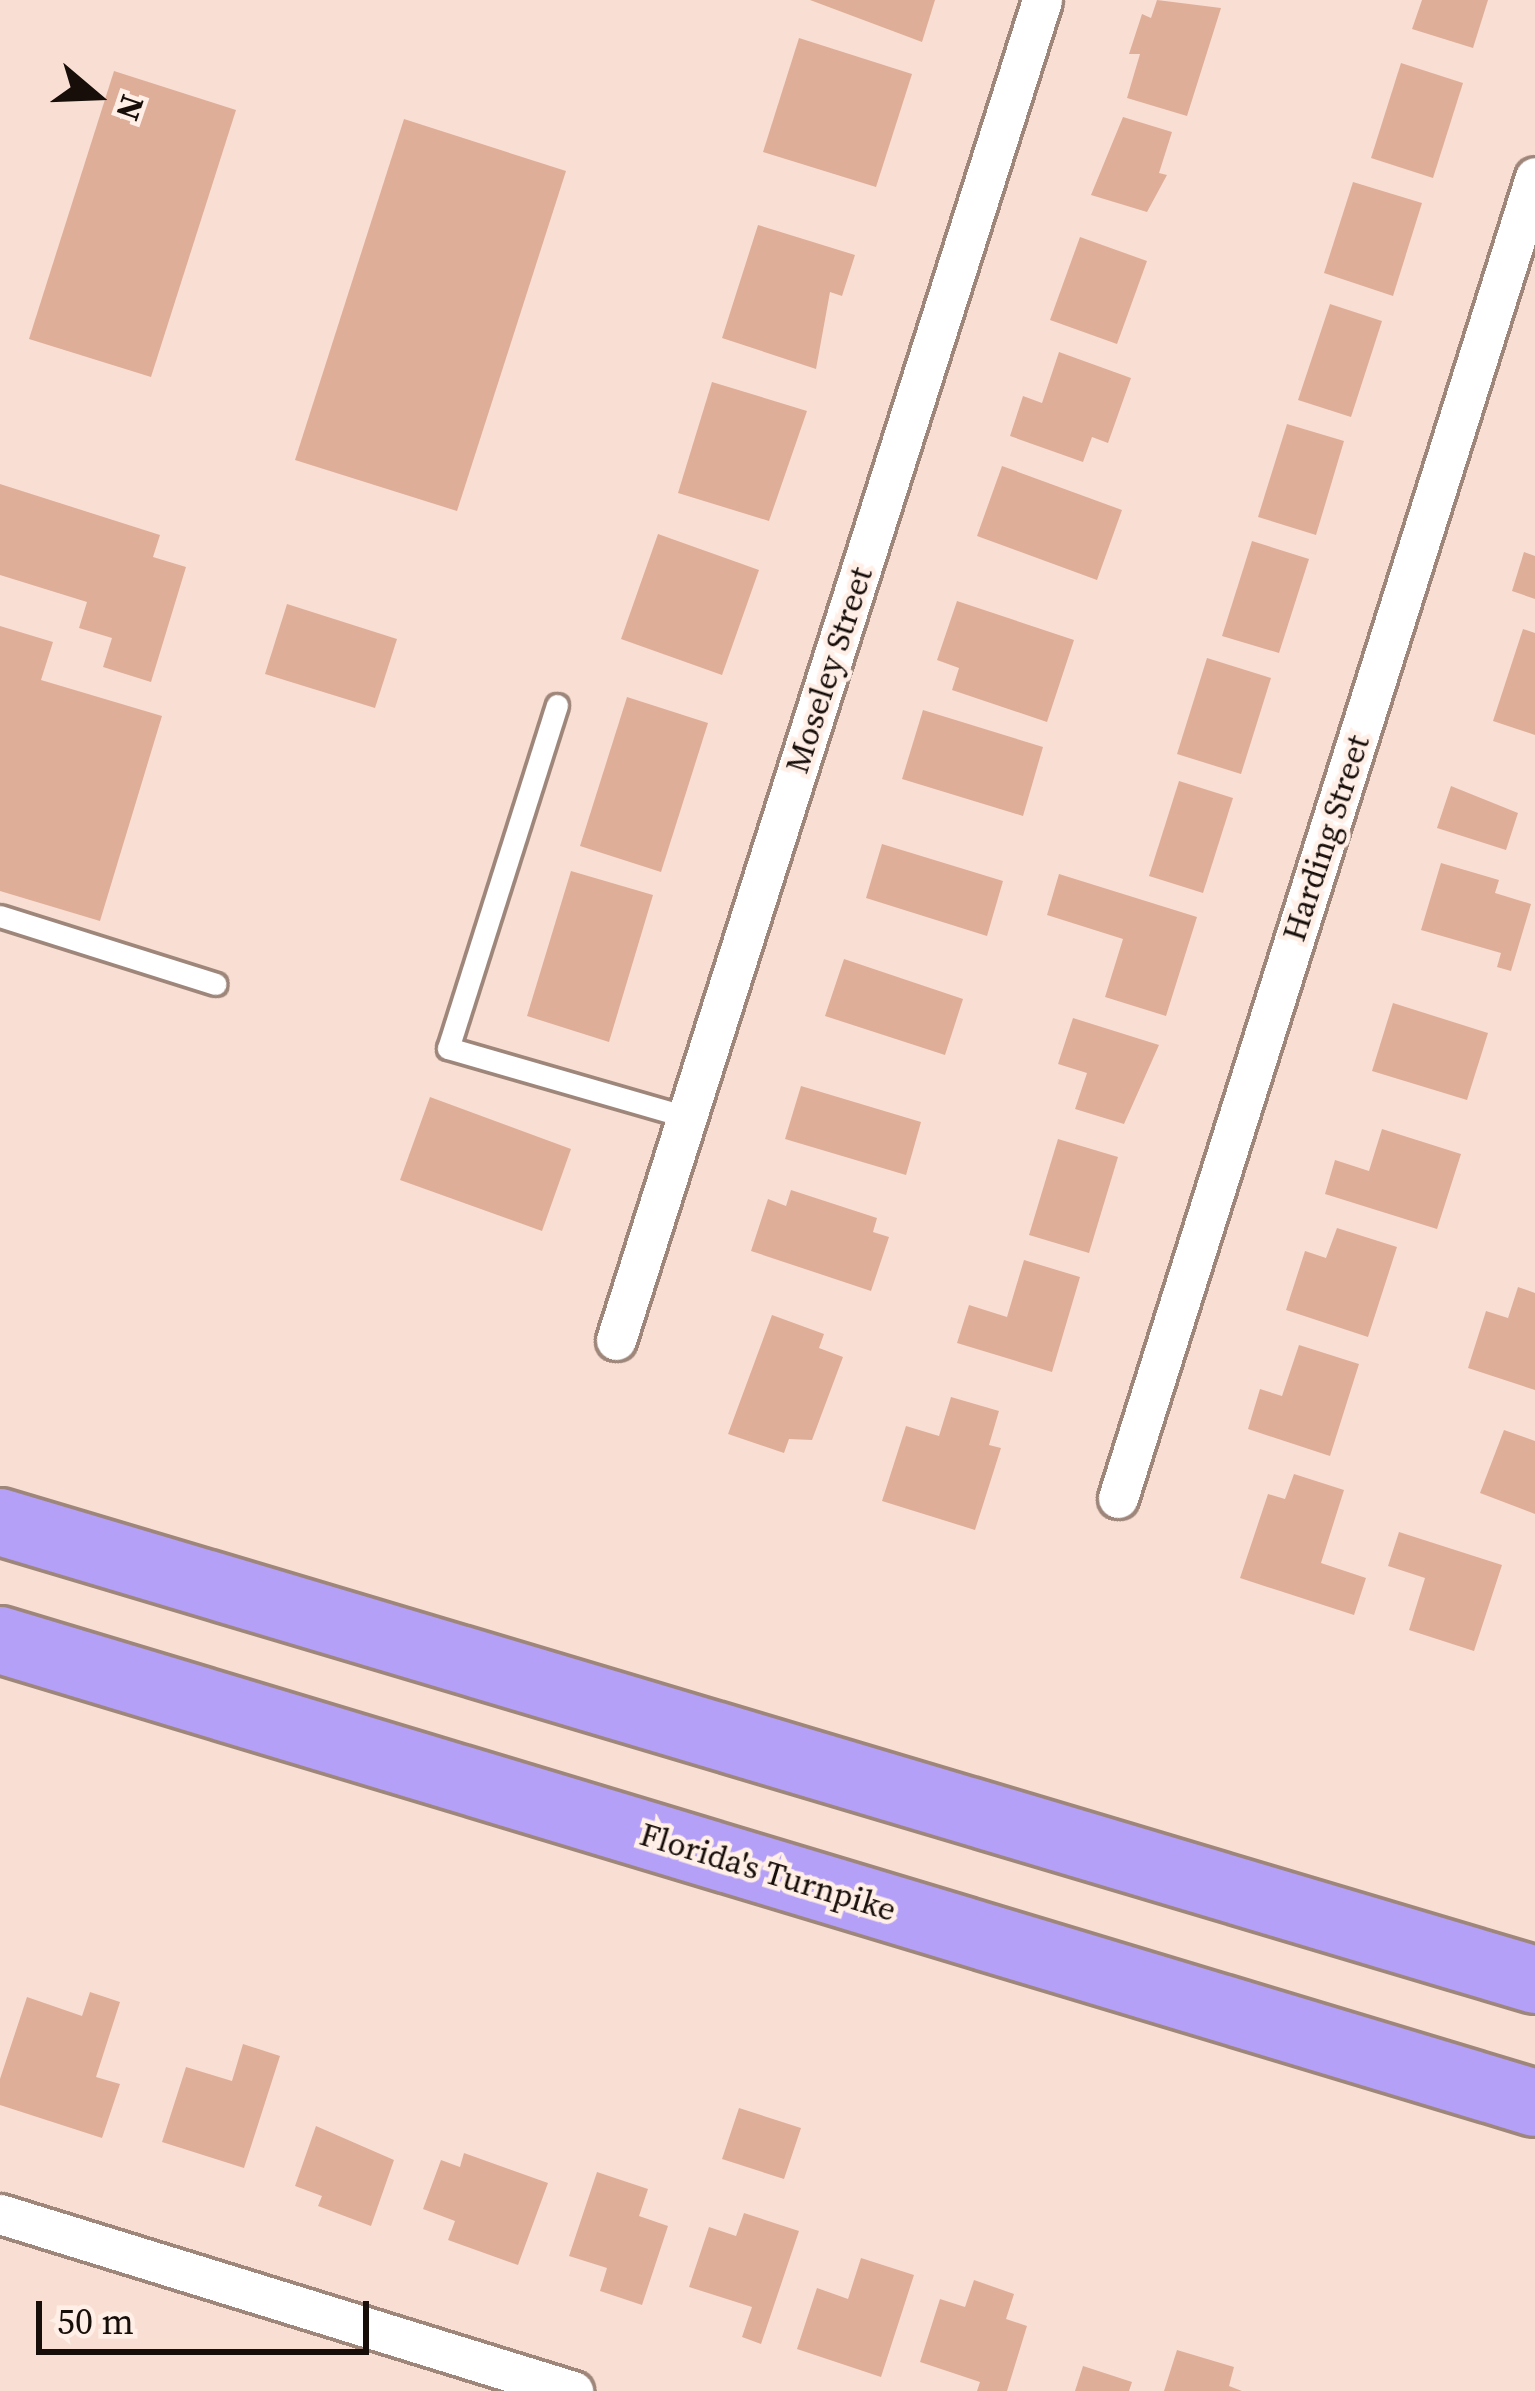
<!DOCTYPE html>
<html>
<head>
<meta charset="utf-8">
<style>
	body { margin:0 }
	#map { position:relative; width:1535px; height:2391px; overflow:hidden; background:#f9dfd3; font-family:"Source Serif 4",serif }
	div>[style] { position:absolute }
	[style*='--x'] { left:calc(var(--x)*1px); top:calc(var(--y)*1px); width:calc(var(--w)*1px); rotate:calc(var(--a)*1deg) }
	.building>* { inset:0; background:#dfae99 }
	.roads { filter:drop-shadow(3px 0 #9e867b) drop-shadow(-3px 0 #9e867b) drop-shadow(0 3px #9e867b) drop-shadow(0 -3px #9e867b) }
	.service>* { height:21px; margin:-10.5px; padding:0 10.5px; transform-origin:10.5px; border-radius:10.5px; background:#fff }
	.minor>* { height:39px; margin:-19.5px; padding:0 19.5px; transform-origin:19.5px; border-radius:19.5px; background:#fff }
	.motorway>* { height:66px; margin:-33px; padding:0 33px; transform-origin:33px; border-radius:33px; background:#b5a0f7 }
	span { translate:-50% -50%; white-space:nowrap; text-align:center; line-height:1.15; -webkit-text-stroke:9px #ffefe7; paint-order:stroke }
	.street-label { font-size:33px; color:#170e0a }
	.north { position:absolute; left:36px; top:36px; width:120px; height:120px; -webkit-text-stroke:9px #ffefe7; paint-order:stroke; rotate:109deg; font-size:33px; font-weight:700; line-height:48px; text-align:center; color:#170e0a }
	.north::after { content:''; display:block; margin:auto; width:42px; height:54px; background:#170e0a; clip-path:polygon(50% 0,100% 100%,50% 72%,0 100%) }
	.scale { position:absolute; left:36px; top:2301px; width:333px; height:54px; box-sizing:border-box; border:6px solid #170e0a; border-top:0; padding-left:15px; font-size:36px; line-height:42px; white-space:nowrap; color:#170e0a; -webkit-text-stroke:9px #ffefe7; paint-order:stroke }
</style>
</head>
<body>
<div id="map">
	<div class="building">
		<i style="clip-path:polygon(810px 0,935px 0,922px 42px)"></i>
		<i style="clip-path:polygon(1157px 0,1221px 8px,1187px 116px,1127px 98px,1140px 54px,1129px 54px,1142px 14px,1151px 18px)"></i>
		<i style="clip-path:polygon(1422px 0,1488px 0,1473px 48px,1412px 29px)"></i>
		<i style="clip-path:polygon(799px 38px,912px 74px,876px 187px,763px 152px)"></i>
		<i style="clip-path:polygon(1401px 63px,1463px 83px,1433px 178px,1371px 158px)"></i>
		<i style="clip-path:polygon(114px 71px,236px 110px,151px 377px,29px 339px)"></i>
		<i style="clip-path:polygon(1123px 117px,1172px 132px,1159px 173px,1167px 175px,1147px 212px,1091px 195px)"></i>
		<i style="clip-path:polygon(404px 119px,566px 171px,457px 511px,295px 460px)"></i>
		<i style="clip-path:polygon(1353px 182px,1422px 203px,1393px 296px,1324px 273px)"></i>
		<i style="clip-path:polygon(758px 225px,855px 255px,842px 296px,830px 292px,816px 369px,722px 338px)"></i>
		<i style="clip-path:polygon(1080px 237px,1147px 261px,1117px 344px,1050px 320px)"></i>
		<i style="clip-path:polygon(1330px 304px,1382px 321px,1351px 417px,1298px 400px)"></i>
		<i style="clip-path:polygon(1059px 352px,1131px 378px,1108px 443px,1092px 437px,1083px 462px,1010px 436px,1023px 396px,1042px 403px)"></i>
		<i style="clip-path:polygon(712px 382px,807px 411px,769px 521px,678px 493px)"></i>
		<i style="clip-path:polygon(1287px 424px,1344px 441px,1316px 535px,1258px 517px)"></i>
		<i style="clip-path:polygon(1002px 466px,1122px 510px,1097px 580px,977px 536px)"></i>
		<i style="clip-path:polygon(0 484px,160px 535px,153px 557px,186px 567px,151px 682px,103px 667px,112px 638px,79px 628px,87px 602px,0 575px)"></i>
		<i style="clip-path:polygon(658px 534px,759px 570px,722px 675px,621px 639px)"></i>
		<i style="clip-path:polygon(1252px 541px,1309px 559px,1279px 653px,1222px 636px)"></i>
		<i style="clip-path:polygon(1524px 552px,1535px 556px,1535px 599px,1512px 591px)"></i>
		<i style="clip-path:polygon(957px 601px,1074px 640px,1047px 722px,952px 690px,959px 668px,937px 660px)"></i>
		<i style="clip-path:polygon(287px 604px,397px 639px,375px 708px,265px 674px)"></i>
		<i style="clip-path:polygon(0 626px,53px 642px,41px 680px,162px 716px,100px 921px,0 891px)"></i>
		<i style="clip-path:polygon(1523px 629px,1535px 633px,1535px 735px,1493px 721px)"></i>
		<i style="clip-path:polygon(1207px 658px,1271px 678px,1241px 774px,1177px 754px)"></i>
		<i style="clip-path:polygon(627px 697px,708px 723px,661px 872px,580px 846px)"></i>
		<i style="clip-path:polygon(923px 710px,1043px 747px,1023px 816px,902px 779px)"></i>
		<i style="clip-path:polygon(1179px 781px,1233px 798px,1203px 893px,1149px 876px)"></i>
		<i style="clip-path:polygon(1451px 786px,1518px 813px,1506px 850px,1437px 828px)"></i>
		<i style="clip-path:polygon(882px 844px,1003px 881px,987px 936px,866px 898px)"></i>
		<i style="clip-path:polygon(1441px 863px,1499px 880px,1495px 893px,1531px 904px,1511px 971px,1497px 967px,1501px 953px,1421px 930px)"></i>
		<i style="clip-path:polygon(571px 871px,653px 895px,609px 1042px,527px 1016px)"></i>
		<i style="clip-path:polygon(1059px 874px,1197px 917px,1166px 1016px,1105px 997px,1123px 939px,1047px 915px)"></i>
		<i style="clip-path:polygon(844px 959px,963px 999px,945px 1055px,825px 1016px)"></i>
		<i style="clip-path:polygon(1393px 1003px,1488px 1033px,1467px 1100px,1372px 1071px)"></i>
		<i style="clip-path:polygon(1073px 1018px,1159px 1045px,1124px 1124px,1075px 1109px,1087px 1073px,1058px 1064px)"></i>
		<i style="clip-path:polygon(801px 1086px,921px 1122px,906px 1175px,785px 1139px)"></i>
		<i style="clip-path:polygon(430px 1097px,571px 1149px,542px 1231px,400px 1180px)"></i>
		<i style="clip-path:polygon(1382px 1129px,1461px 1154px,1437px 1229px,1325px 1194px,1335px 1160px,1369px 1171px)"></i>
		<i style="clip-path:polygon(1058px 1139px,1118px 1157px,1089px 1253px,1029px 1235px)"></i>
		<i style="clip-path:polygon(791px 1190px,877px 1218px,873px 1232px,889px 1237px,871px 1291px,751px 1251px,768px 1199px,786px 1206px)"></i>
		<i style="clip-path:polygon(1337px 1228px,1397px 1247px,1368px 1337px,1286px 1310px,1305px 1251px,1326px 1258px)"></i>
		<i style="clip-path:polygon(1024px 1260px,1080px 1277px,1052px 1372px,957px 1343px,969px 1305px,1007px 1317px)"></i>
		<i style="clip-path:polygon(1518px 1287px,1535px 1293px,1535px 1390px,1468px 1368px,1486px 1311px,1508px 1318px)"></i>
		<i style="clip-path:polygon(772px 1315px,824px 1334px,819px 1348px,843px 1357px,812px 1440px,789px 1439px,784px 1453px,728px 1434px)"></i>
		<i style="clip-path:polygon(1299px 1345px,1359px 1364px,1330px 1456px,1248px 1429px,1260px 1389px,1282px 1396px)"></i>
		<i style="clip-path:polygon(951px 1397px,999px 1411px,989px 1445px,1001px 1448px,975px 1530px,882px 1501px,906px 1426px,939px 1436px)"></i>
		<i style="clip-path:polygon(1504px 1430px,1535px 1441px,1535px 1514px,1480px 1493px)"></i>
		<i style="clip-path:polygon(1294px 1474px,1344px 1490px,1321px 1563px,1366px 1578px,1354px 1615px,1240px 1578px,1268px 1494px,1285px 1499px)"></i>
		<i style="clip-path:polygon(1399px 1532px,1502px 1565px,1474px 1651px,1409px 1630px,1425px 1578px,1388px 1566px)"></i>
		<i style="clip-path:polygon(90px 1992px,120px 2002px,96px 2077px,120px 2084px,102px 2138px,0 2105px,0 2079px,27px 1997px,82px 2016px)"></i>
		<i style="clip-path:polygon(243px 2044px,280px 2056px,244px 2168px,162px 2142px,186px 2067px,232px 2081px)"></i>
		<i style="clip-path:polygon(739px 2108px,801px 2128px,784px 2179px,722px 2159px)"></i>
		<i style="clip-path:polygon(316px 2126px,394px 2160px,371px 2226px,318px 2206px,322px 2196px,295px 2186px)"></i>
		<i style="clip-path:polygon(464px 2153px,548px 2183px,518px 2265px,448px 2240px,455px 2221px,423px 2209px,441px 2160px,460px 2167px)"></i>
		<i style="clip-path:polygon(597px 2172px,648px 2189px,639px 2216px,668px 2226px,642px 2305px,600px 2291px,607px 2268px,569px 2256px)"></i>
		<i style="clip-path:polygon(744px 2213px,799px 2231px,761px 2344px,742px 2337px,752px 2307px,689px 2287px,709px 2227px,736px 2236px)"></i>
		<i style="clip-path:polygon(861px 2258px,914px 2275px,881px 2377px,797px 2349px,817px 2288px,848px 2299px)"></i>
		<i style="clip-path:polygon(974px 2280px,1014px 2294px,1006px 2319px,1027px 2326px,1007px 2391px,977px 2391px,980px 2382px,920px 2362px,940px 2299px,965px 2307px)"></i>
		<i style="clip-path:polygon(1177px 2350px,1234px 2367px,1229px 2386px,1242px 2391px,1164px 2391px)"></i>
		<i style="clip-path:polygon(1083px 2366px,1132px 2382px,1129px 2391px,1075px 2391px)"></i>
	</div>
	<div class="roads">
		<div class="service">
			<i style="--x:557;--y:705;--w:360;--a:107.6"></i>
			<i style="--x:448;--y:1048;--w:249;--a:16.1"></i>
			<i style="--x:0;--y:916;--w:226;--a:17.5"></i>
		</div>
		<div class="minor">
			<i style="--x:616;--y:1340;--w:1406;--a:-72.36"></i>
			<i style="--x:1118;--y:1498;--w:1385;--a:-72.48"></i>
			<i style="--x:0;--y:2214;--w:600;--a:17.17"></i>
		</div>
		<div class="motorway">
			<i style="--x:0;--y:1522;--w:1602;--a:16.61"></i>
			<i style="--x:0;--y:1640;--w:1603;--a:16.78"></i>
		</div>
	</div>
	<div class="street-label">
		<span style="left:829px;top:670px;rotate:-72deg">Moseley Street</span>
		<span style="left:1326px;top:838px;rotate:-72deg">Harding Street</span>
		<span style="left:768px;top:1872px;rotate:17deg">Florida's Turnpike</span>
	</div>
	<div class="north">N</div>
	<div class="scale">50 m</div>
</div>
</body>
</html>
